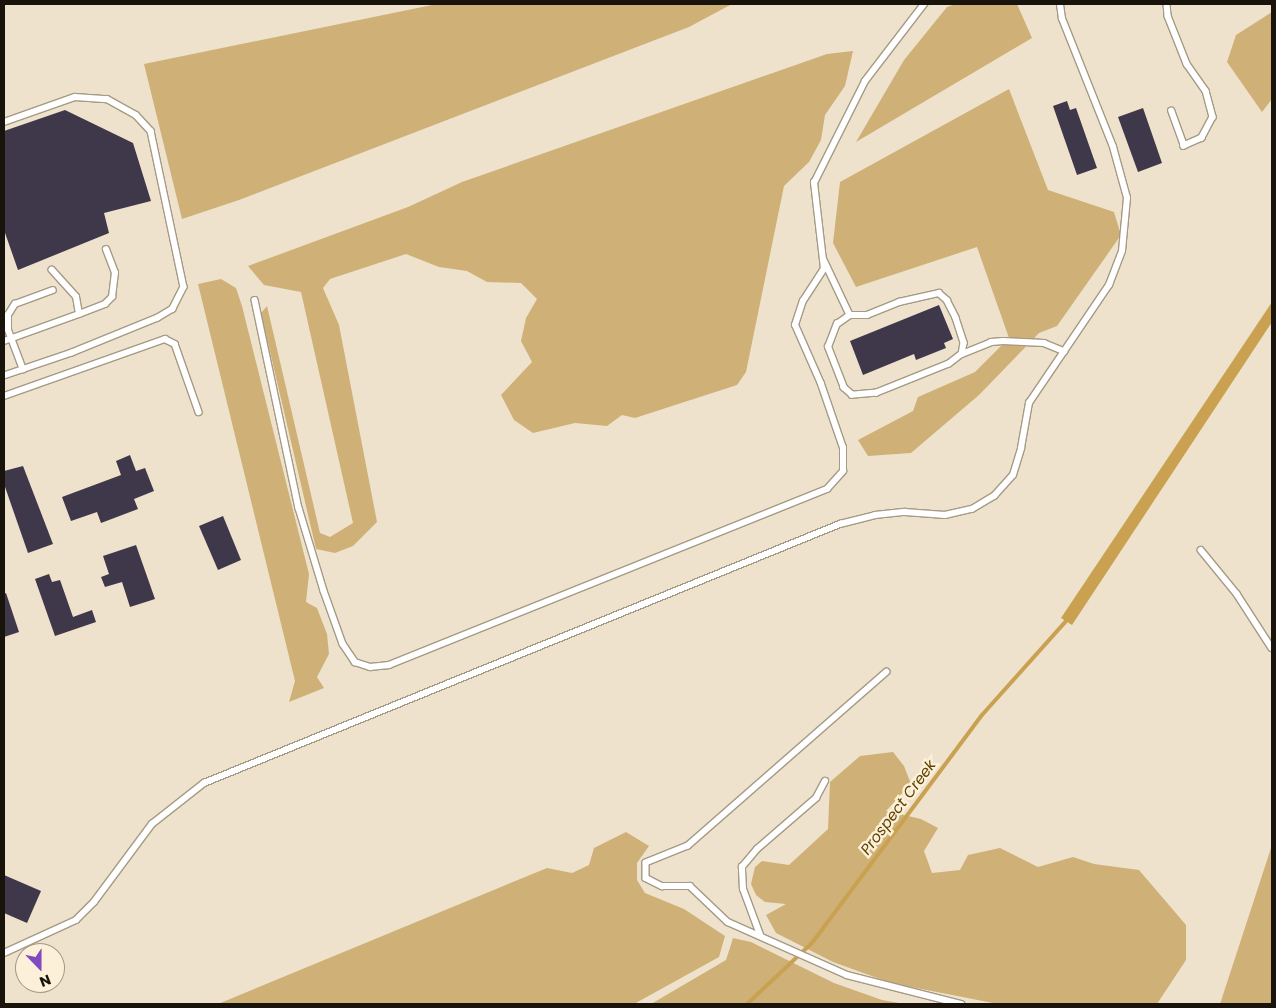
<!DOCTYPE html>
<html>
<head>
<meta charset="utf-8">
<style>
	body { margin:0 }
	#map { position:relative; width:1276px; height:1008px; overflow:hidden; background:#eee2cc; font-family:Poppins,sans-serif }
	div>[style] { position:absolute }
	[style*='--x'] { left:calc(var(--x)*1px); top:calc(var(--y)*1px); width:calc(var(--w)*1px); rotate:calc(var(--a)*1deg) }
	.green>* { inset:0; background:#cfb178 }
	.water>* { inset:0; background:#c9a150 }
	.stream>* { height:4px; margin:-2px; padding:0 2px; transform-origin:2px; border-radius:2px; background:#c9a150 }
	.building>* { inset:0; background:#3f384a }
	.roads { filter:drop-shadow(1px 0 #a59a85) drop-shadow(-1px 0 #a59a85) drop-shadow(0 1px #a59a85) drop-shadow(0 -1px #a59a85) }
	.service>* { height:5.5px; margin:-2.75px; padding:0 2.75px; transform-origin:2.75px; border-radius:2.75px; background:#fff }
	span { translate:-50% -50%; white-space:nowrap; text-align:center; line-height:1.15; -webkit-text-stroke:5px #fcf0d9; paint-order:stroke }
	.water-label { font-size:15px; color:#5e4300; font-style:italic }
	.frame { position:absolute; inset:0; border:5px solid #18140c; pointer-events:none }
	.north { position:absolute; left:15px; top:943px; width:50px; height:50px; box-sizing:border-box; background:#fcf0d9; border:1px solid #a19887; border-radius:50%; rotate:158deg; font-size:14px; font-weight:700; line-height:20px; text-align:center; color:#18140c }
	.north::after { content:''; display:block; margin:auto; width:18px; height:22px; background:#824ac1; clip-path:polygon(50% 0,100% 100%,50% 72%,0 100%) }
</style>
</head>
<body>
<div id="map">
	<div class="green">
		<i style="clip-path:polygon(437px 4px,732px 4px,689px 27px,239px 200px,182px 219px,144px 64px)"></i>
		<i style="clip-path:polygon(956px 4px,1017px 4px,1032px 38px,856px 142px,904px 60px,947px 7px)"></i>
		<i style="clip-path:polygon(1272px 12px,1272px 99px,1262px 112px,1227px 62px,1236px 35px)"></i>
		<i style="clip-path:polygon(853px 51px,845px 86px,825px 115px,821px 140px,809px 162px,784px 186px,746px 372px,737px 385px,635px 418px,622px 415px,607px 426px,575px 423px,533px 433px,514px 420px,501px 395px,532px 362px,521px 341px,526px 318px,537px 299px,521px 283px,487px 282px,467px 271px,439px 267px,406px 254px,330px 279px,323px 288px,339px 325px,377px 522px,353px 546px,335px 553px,316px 549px,261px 313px,267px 306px,320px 533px,330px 537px,353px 523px,301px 292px,264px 285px,248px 266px,408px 207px,462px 182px,827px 54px)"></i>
		<i style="clip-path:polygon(1009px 89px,1048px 190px,1114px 212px,1121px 235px,1057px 326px,1039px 333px,979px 395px,911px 453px,868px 456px,858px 440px,913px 411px,918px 397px,975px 372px,1009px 338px,977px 247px,856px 287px,833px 243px,840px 182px)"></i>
		<i style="clip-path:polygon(221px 279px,236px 288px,242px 306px,309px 574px,306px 602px,317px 608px,327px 634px,329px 654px,317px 677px,324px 688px,289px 702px,295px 681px,198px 284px)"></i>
		<i style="clip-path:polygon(893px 752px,904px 766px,911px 784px,886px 811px,921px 819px,938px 828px,924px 851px,932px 873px,960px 870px,968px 855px,1000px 848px,1038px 867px,1073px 857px,1094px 864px,1139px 870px,1186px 925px,1186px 960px,1157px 1004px,998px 1004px,891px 983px,833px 962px,776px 933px,766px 915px,786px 904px,765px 902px,756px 895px,751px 884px,755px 867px,762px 861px,789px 865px,828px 829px,830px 782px,860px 756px)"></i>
		<i style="clip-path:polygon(626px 832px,649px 846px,637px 863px,637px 880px,645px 893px,684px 909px,725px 936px,719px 957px,634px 1004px,218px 1004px,547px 868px,572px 873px,589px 865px,594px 848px)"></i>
		<i style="clip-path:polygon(1272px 845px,1272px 1004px,1220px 1004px)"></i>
		<i style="clip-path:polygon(733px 938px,751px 942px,834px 983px,882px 1000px,905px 1004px,651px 1004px,726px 960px)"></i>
	</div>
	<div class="water">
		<i style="clip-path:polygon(1272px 302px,1272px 322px,1072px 625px,1061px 618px)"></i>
	</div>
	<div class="stream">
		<i style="--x:747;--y:1004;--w:89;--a:-43.2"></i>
		<i style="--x:812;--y:943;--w:284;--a:-53.3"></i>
		<i style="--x:982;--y:715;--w:126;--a:-48.2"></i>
	</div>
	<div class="building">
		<i style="clip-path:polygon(1067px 101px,1070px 110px,1076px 108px,1097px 168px,1077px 175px,1053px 106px)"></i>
		<i style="clip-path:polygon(1143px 108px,1162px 163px,1138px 172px,1118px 117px)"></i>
		<i style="clip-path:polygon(65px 110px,133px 143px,151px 201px,104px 213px,109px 233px,18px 270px,4px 230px,4px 131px)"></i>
		<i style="clip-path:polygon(939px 305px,953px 339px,944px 343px,946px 348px,916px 360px,914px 354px,863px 375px,850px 341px)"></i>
		<i style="clip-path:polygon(130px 455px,136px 471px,145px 468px,154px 491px,134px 499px,138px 509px,101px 523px,97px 512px,71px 521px,62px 497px,121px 475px,116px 461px)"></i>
		<i style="clip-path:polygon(23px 466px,53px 544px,28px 553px,4px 484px,4px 471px)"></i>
		<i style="clip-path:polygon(223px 516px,241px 560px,218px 570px,199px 526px)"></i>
		<i style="clip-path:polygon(136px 545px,155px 599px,130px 607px,122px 582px,105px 587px,101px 577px,109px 574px,103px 556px)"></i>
		<i style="clip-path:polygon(49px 574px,52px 582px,60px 580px,73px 617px,92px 610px,96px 622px,55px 636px,35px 579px)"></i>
		<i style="clip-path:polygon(6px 593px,19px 632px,4px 637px,4px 594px)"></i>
		<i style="clip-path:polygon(4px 875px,41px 891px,27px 923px,4px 913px)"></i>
	</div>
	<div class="roads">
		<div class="service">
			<i style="--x:1167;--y:4;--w:12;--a:85"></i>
			<i style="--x:1168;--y:16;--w:52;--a:68.4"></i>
			<i style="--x:1187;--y:64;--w:33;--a:55"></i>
			<i style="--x:1206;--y:91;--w:27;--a:75"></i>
			<i style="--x:1213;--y:117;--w:24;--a:118"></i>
			<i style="--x:1202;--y:138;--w:20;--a:156"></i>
			<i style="--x:1184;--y:146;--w:37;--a:-110"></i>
			<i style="--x:4;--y:122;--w:75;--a:-19.4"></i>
			<i style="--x:75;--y:97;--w:32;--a:4"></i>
			<i style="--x:107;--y:99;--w:33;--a:29"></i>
			<i style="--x:136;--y:115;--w:22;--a:47"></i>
			<i style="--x:151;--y:131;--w:159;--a:78.1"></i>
			<i style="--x:184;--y:287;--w:25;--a:117"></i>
			<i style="--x:173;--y:309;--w:17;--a:149"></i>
			<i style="--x:158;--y:318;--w:93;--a:157.9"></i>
			<i style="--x:72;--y:353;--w:72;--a:161.3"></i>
			<i style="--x:824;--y:260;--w:61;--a:64.7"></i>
			<i style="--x:939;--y:293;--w:11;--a:41"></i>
			<i style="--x:947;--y:300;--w:20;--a:63"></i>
			<i style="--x:956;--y:318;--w:26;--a:72"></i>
			<i style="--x:964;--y:343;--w:11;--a:100"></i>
			<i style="--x:962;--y:354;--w:16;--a:142"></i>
			<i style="--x:949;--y:364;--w:78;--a:158.1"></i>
			<i style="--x:877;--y:393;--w:25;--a:175"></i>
			<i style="--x:852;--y:395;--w:11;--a:-139"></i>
			<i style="--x:844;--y:388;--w:44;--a:-111.3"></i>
			<i style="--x:828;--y:347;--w:25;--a:-69"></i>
			<i style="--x:837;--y:324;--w:16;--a:-35"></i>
			<i style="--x:850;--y:315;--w:17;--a:0"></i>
			<i style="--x:867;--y:315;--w:35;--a:-22"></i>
			<i style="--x:899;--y:302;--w:41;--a:-12.7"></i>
			<i style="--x:255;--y:300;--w:213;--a:78.1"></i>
			<i style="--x:299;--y:508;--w:87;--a:73.2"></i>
			<i style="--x:324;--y:591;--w:56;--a:70.3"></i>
			<i style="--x:343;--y:644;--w:22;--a:56"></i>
			<i style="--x:355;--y:662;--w:16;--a:18"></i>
			<i style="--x:370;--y:667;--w:19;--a:-6"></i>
			<i style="--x:389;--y:665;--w:472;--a:-21.9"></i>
			<i style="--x:827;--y:489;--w:24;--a:-48"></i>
			<i style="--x:843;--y:471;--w:23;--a:-90"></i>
			<i style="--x:843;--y:448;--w:68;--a:-109"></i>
			<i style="--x:821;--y:384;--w:64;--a:-113.8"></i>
			<i style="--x:795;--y:325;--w:25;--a:-72"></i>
			<i style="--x:803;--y:301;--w:38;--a:-57"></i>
			<i style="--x:824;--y:269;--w:87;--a:-96.6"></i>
			<i style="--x:814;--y:183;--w:114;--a:-63.4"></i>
			<i style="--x:865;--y:81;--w:97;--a:-52.5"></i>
			<i style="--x:79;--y:314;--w:28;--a:-21"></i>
			<i style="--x:105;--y:304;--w:10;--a:-45"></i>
			<i style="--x:112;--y:297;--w:24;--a:-83"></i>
			<i style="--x:115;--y:273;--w:25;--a:-111"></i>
			<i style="--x:4;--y:341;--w:80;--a:-19.8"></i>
			<i style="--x:79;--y:314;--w:17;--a:-100"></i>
			<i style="--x:76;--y:297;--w:36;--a:-132"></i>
			<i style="--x:962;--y:354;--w:31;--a:-22"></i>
			<i style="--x:991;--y:342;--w:12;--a:-5"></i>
			<i style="--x:1003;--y:341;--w:41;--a:2.8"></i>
			<i style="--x:1044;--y:343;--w:22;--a:22"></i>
			<i style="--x:23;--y:370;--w:43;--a:-110.6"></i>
			<i style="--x:8;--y:330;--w:15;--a:-90"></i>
			<i style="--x:8;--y:315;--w:13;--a:-58"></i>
			<i style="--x:15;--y:304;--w:40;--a:-20.2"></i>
			<i style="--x:4;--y:396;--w:171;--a:-19.5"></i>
			<i style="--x:165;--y:339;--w:11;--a:27"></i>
			<i style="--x:175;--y:344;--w:72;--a:70.6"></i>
			<i style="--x:1201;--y:550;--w:57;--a:50.7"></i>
			<i style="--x:1237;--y:594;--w:64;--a:57.1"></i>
			<i style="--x:887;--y:672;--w:264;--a:138.8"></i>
			<i style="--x:688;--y:846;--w:45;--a:158"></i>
			<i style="--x:646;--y:863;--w:15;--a:90"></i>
			<i style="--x:646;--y:878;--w:18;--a:27"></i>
			<i style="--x:662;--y:886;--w:28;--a:0"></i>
			<i style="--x:690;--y:886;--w:52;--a:43.5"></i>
			<i style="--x:728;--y:922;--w:130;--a:24"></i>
			<i style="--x:847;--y:975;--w:118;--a:14.3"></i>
			<i style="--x:760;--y:935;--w:49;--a:-110.3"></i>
			<i style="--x:743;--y:889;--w:22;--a:-93"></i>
			<i style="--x:742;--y:867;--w:23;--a:-50"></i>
			<i style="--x:757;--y:849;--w:78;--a:-40.8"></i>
			<i style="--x:816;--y:798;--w:19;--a:-62"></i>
			<i style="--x:4;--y:953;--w:79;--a:-24.6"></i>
			<i style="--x:76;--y:920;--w:25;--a:-45"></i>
			<i style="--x:94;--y:902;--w:97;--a:-53.4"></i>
			<i style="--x:152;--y:824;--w:66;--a:-38.3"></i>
			<i style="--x:204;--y:783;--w:687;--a:-22.16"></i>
			<i style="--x:840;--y:524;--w:36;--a:-14"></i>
			<i style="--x:875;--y:515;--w:30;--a:-6"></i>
			<i style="--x:905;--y:512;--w:40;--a:4.3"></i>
			<i style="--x:945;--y:515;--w:28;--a:-13"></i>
			<i style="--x:972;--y:509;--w:26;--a:-31"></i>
			<i style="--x:994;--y:496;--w:28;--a:-48"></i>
			<i style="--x:1013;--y:475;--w:28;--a:-73"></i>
			<i style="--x:1021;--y:448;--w:46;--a:-79.9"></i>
			<i style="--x:1029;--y:403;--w:143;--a:-55.9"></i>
			<i style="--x:1109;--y:285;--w:36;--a:-69"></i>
			<i style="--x:1122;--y:251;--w:53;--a:-84.6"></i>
			<i style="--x:1127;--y:198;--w:53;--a:-105.4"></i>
			<i style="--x:1113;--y:147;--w:138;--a:-111.7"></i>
			<i style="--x:1062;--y:19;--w:15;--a:-98"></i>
		</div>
	</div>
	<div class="water-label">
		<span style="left:898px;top:807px;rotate:-53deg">Prospect Creek</span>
	</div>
	<div class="frame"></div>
	<div class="north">N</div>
</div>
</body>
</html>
